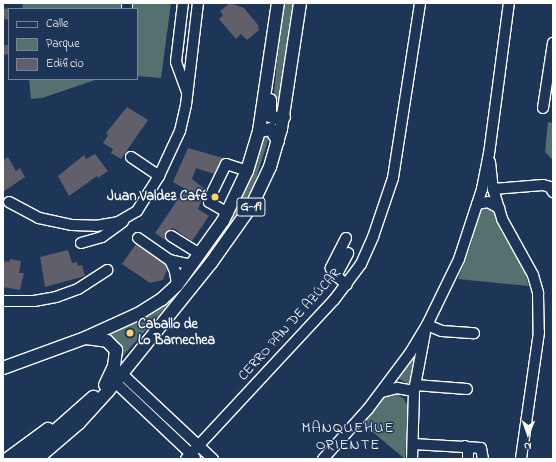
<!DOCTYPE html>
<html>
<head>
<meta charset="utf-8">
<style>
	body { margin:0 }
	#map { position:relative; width:556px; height:462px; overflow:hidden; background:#1d3557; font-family:"Indie Flower",sans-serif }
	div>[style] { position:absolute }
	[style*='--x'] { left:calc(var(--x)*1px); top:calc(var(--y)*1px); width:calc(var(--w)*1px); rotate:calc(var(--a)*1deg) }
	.green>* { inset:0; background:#54716f }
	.building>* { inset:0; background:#605f6a }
	.roads { filter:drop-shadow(1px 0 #fff) drop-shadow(-1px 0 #fff) drop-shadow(0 1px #fff) drop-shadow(0 -1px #fff) }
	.minor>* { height:10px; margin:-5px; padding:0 5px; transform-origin:5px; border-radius:5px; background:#1d3557 }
	.major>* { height:12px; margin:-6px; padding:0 6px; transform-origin:6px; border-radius:6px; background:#1d3557 }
	.dots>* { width:11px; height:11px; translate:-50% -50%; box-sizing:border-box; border:2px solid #1d3557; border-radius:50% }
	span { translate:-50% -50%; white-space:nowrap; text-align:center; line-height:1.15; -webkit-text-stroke:3px #1d3557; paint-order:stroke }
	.shield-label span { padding:1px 3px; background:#1d3557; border:1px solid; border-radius:3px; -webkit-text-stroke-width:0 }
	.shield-label { font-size:13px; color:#fff; font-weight:700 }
	.poi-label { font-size:14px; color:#fff; font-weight:700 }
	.right { translate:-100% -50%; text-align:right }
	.left { translate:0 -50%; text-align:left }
	.street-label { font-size:14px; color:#fff }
	.neighbourhood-label { font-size:15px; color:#fff; letter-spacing:1px }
	.frame { position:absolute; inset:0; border:4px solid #fff; pointer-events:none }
	.legend { position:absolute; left:8px; top:8px; width:130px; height:72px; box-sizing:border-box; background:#1d3557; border:1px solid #77869a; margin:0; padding:5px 7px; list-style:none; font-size:12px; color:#fff }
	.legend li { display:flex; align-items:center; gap:8px; height:20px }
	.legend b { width:20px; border:1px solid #77869a }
	.north { position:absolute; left:508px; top:414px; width:40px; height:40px; -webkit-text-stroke:3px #1d3557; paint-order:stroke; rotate:182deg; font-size:11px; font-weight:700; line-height:16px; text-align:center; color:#fff }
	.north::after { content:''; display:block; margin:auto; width:14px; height:18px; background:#fff; clip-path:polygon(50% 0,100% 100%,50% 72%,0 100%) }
</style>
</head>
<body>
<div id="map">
	<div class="green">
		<i style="clip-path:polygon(22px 3px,171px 3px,161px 78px,137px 76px,137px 9px,23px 9px)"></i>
		<i style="clip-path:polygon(283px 3px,293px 3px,279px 114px,272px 113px)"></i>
		<i style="clip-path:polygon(29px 79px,98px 79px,42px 98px,31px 99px)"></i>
		<i style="clip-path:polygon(548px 122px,553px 123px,553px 160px,545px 152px)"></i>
		<i style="clip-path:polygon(263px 133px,270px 134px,254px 185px,235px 220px,182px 289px,121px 358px,105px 335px,140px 320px,159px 309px,170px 300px,235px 210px,251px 177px)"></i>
		<i style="clip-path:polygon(487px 206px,495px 207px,501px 231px,525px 272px,529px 286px,458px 279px,471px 245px,478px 210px)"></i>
		<i style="clip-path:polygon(413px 356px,415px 359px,411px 383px,409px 384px,397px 378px)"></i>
		<i style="clip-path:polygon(132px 388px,207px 459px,202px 459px,128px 391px)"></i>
		<i style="clip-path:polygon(397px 394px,404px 399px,408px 407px,405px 459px,363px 424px,384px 398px)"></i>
	</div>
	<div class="building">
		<i style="clip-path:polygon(230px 3px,244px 8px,258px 25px,259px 30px,247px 40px,241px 34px,236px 39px,219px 19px,223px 15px,220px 11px)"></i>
		<i style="clip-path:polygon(9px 8px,9px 19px,3px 20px,3px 9px)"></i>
		<i style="clip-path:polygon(3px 45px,9px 45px,9px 54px,3px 55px)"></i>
		<i style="clip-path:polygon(127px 107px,148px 120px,121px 159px,111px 153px,113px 149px,103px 143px,108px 135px,106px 133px)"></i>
		<i style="clip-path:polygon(188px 148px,223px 158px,214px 174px,196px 168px,192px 179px,206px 190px,198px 209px,209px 216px,192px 241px,173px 228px,166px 232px,165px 240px,155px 233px,185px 189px,173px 182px)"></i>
		<i style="clip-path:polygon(95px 154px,108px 171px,98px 178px,97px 176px,69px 196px,58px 176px,84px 155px,86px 159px)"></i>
		<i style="clip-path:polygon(8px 157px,16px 171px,20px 168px,25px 177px,3px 192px,3px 160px)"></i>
		<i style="clip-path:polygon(136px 244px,165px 264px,167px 270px,163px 280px,150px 283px,122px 264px)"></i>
		<i style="clip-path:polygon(68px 250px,72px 263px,77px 262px,78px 266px,82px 265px,85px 276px,45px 287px,40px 257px)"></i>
		<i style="clip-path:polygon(10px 259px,21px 261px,19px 273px,24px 273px,20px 290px,3px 287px,3px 261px,9px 262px)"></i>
	</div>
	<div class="roads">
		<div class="minor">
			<i style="--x:127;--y:3;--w:5;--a:90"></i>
			<i style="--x:183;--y:3;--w:59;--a:96.8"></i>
			<i style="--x:176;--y:62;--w:32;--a:70"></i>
			<i style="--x:543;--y:108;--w:66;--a:-81.3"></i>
			<i style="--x:131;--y:157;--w:34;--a:34"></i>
			<i style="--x:490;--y:162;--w:27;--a:84"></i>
			<i style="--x:493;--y:189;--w:31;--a:73"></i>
			<i style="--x:502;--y:219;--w:64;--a:61"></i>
			<i style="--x:533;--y:275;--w:19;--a:74"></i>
			<i style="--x:538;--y:293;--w:39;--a:89"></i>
			<i style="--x:539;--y:332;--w:128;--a:98.1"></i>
			<i style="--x:493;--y:189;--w:50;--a:-4.6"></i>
			<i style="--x:543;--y:185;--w:7;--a:16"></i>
			<i style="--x:550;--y:187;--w:6;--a:59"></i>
			<i style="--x:9;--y:202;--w:34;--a:28"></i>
			<i style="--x:39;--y:218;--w:34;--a:12"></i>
			<i style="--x:72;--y:225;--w:24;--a:2"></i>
			<i style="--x:96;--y:226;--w:22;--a:-10"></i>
			<i style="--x:118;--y:222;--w:22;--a:-30"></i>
			<i style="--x:137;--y:211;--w:41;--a:-57.8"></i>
			<i style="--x:159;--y:176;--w:50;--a:-65"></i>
			<i style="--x:180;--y:131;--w:27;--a:-77"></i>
			<i style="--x:186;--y:105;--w:103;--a:-83.3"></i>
			<i style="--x:477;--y:204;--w:11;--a:-10"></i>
			<i style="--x:488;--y:202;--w:13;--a:29"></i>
			<i style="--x:228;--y:213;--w:22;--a:-150"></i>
			<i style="--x:209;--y:202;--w:3;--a:-90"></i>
			<i style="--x:209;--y:199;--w:39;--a:-64"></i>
			<i style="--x:226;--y:164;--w:22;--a:18"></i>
			<i style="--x:171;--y:236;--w:34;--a:32"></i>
			<i style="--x:138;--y:238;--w:39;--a:35"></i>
			<i style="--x:170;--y:260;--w:22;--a:13"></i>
			<i style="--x:346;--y:238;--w:34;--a:117"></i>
			<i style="--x:331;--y:268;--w:5;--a:68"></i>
			<i style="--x:333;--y:273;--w:18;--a:41"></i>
			<i style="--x:81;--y:243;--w:22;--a:-16"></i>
			<i style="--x:102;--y:237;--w:26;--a:-36"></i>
			<i style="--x:170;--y:260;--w:12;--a:66"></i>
			<i style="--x:175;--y:271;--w:14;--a:82"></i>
			<i style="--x:336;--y:276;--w:26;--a:-62"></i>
			<i style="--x:3;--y:301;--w:31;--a:0"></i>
			<i style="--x:34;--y:301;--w:22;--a:-10"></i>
			<i style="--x:56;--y:297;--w:23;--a:-20"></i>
			<i style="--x:78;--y:289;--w:35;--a:-33"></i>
			<i style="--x:427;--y:325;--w:16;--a:22"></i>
			<i style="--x:442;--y:331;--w:32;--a:4"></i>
			<i style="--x:121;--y:373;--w:126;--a:43.1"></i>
			<i style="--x:115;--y:382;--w:110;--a:43.5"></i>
			<i style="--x:415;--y:385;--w:52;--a:4.4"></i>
			<i style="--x:382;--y:392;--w:16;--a:-15"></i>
			<i style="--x:397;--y:388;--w:17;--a:10"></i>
			<i style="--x:413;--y:444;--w:68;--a:3.4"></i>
			<i style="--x:481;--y:448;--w:11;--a:80"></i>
			<i style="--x:465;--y:446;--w:5;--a:53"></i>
			<i style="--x:468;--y:450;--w:9;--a:90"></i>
			<i style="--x:186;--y:459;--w:217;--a:-47.1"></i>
			<i style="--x:334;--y:300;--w:45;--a:-53.1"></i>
			<i style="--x:361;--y:264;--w:30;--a:-66"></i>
			<i style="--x:373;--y:237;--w:62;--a:-71.3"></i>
			<i style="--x:393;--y:178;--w:177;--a:-81.2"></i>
			<i style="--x:323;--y:459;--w:67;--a:-48"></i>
			<i style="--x:368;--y:409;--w:70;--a:-53.1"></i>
			<i style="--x:410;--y:353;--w:33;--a:-59"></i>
			<i style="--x:427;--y:325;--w:73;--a:-64.1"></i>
			<i style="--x:459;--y:259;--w:74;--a:-71.8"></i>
			<i style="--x:482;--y:189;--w:36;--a:-79"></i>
			<i style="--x:489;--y:154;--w:152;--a:-82.5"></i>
			<i style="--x:412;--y:459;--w:68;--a:-88.3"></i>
			<i style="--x:414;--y:391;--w:59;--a:-79.3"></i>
		</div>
		<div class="major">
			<i style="--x:270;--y:100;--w:16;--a:90"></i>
			<i style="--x:270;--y:116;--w:5;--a:22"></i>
			<i style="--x:275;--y:118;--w:9;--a:-6"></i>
			<i style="--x:259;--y:131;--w:12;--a:-9"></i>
			<i style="--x:271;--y:129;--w:14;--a:60"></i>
			<i style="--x:86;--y:338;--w:21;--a:8"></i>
			<i style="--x:107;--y:341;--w:13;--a:45"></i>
			<i style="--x:116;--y:350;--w:16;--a:97"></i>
			<i style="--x:114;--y:366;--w:21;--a:115"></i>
			<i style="--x:3;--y:368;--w:87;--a:-20.1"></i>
			<i style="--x:85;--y:338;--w:58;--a:-24.4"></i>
			<i style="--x:138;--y:314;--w:28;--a:-32"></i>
			<i style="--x:162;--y:299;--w:21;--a:-43"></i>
			<i style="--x:177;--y:285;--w:79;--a:-54.3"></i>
			<i style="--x:223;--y:221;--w:55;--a:-64.4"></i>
			<i style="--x:247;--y:171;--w:42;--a:-73.3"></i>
			<i style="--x:259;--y:131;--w:129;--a:-81.6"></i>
			<i style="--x:7;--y:459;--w:51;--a:-36.2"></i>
			<i style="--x:23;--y:459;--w:94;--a:-41.5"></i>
			<i style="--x:37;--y:459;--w:55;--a:-40.6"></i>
			<i style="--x:79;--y:423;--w:43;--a:-47.8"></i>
			<i style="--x:108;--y:391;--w:164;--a:-51.2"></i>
			<i style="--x:211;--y:263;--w:71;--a:-54.7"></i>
			<i style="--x:252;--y:205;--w:42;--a:-64.7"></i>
			<i style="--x:270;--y:167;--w:40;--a:-74"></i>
			<i style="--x:281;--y:129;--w:127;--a:-81.4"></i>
		</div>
	</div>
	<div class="dots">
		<i style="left:215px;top:197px;background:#ffd166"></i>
		<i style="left:130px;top:333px;background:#ffd166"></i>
	</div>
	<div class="shield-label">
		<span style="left:251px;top:207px">G-19</span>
	</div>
	<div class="poi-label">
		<span class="right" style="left:207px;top:197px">Juan Valdez Café</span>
		<span class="left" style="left:138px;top:333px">Caballo de<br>Lo Barnechea</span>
	</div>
	<div class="street-label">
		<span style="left:290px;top:325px;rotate:-48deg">CERRO PAN DE AZÚCAR</span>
	</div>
	<div class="neighbourhood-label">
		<span style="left:348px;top:437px">MANQUEHUE<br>ORIENTE</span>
	</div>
	<div class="frame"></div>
	<ul class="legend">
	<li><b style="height:5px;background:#1d3557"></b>Calle</li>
	<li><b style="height:11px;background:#54716f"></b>Parque</li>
	<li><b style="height:11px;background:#605f6a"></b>Edificio</li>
	</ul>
	<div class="north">N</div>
</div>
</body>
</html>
